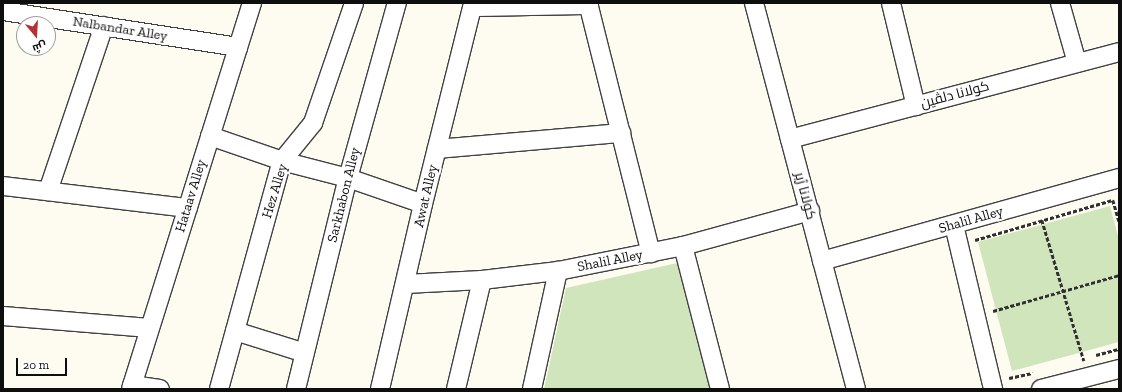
<!DOCTYPE html>
<html>
<head>
<meta charset="utf-8">
<style>
	body { margin:0 }
	#map { position:relative; width:1122px; height:392px; overflow:hidden; background:#fefbf0; font-family:"Zilla Slab",Cairo,serif }
	div>[style] { position:absolute }
	[style*='--x'] { left:calc(var(--x)*1px); top:calc(var(--y)*1px); width:calc(var(--w)*1px); rotate:calc(var(--a)*1deg) }
	.green>* { inset:0; background:#d1e5bc }
	.path>* { height:2.5px; margin-top:-1.25px; transform-origin:0; background:repeating-linear-gradient(90deg,#303030 0 4px,transparent 0 6px) }
	.roads { filter:drop-shadow(1px 0 #414141) drop-shadow(-1px 0 #414141) drop-shadow(0 1px #414141) drop-shadow(0 -1px #414141) }
	.street>* { height:18px; margin:-9px; padding:0 9px; transform-origin:9px; border-radius:9px; background:#fff }
	span { translate:-50% -50%; white-space:nowrap; text-align:center; line-height:1.15; -webkit-text-stroke:4px #fff; paint-order:stroke }
	.street-label { font-size:14px; color:#0e0e0e }
	.frame { position:absolute; inset:0; border:4px solid #0e0e0e; pointer-events:none }
	.north { position:absolute; left:16px; top:16px; width:40px; height:40px; box-sizing:border-box; background:#fff; border:1px solid #9f9f9f; border-radius:50%; rotate:162deg; font-size:11px; font-weight:700; line-height:16px; text-align:center; color:#0e0e0e }
	.north::after { content:''; display:block; margin:auto; width:14px; height:18px; background:#b23235; clip-path:polygon(50% 0,100% 100%,50% 72%,0 100%) }
	.scale { position:absolute; left:16px; top:358px; width:51px; height:18px; box-sizing:border-box; border:2px solid #0e0e0e; border-top:0; padding-left:5px; font-size:12px; line-height:14px; white-space:nowrap; color:#0e0e0e; -webkit-text-stroke:3px #fff; paint-order:stroke }
</style>
</head>
<body>
<div id="map">
	<div class="green">
		<i style="clip-path:polygon(1110px 206px,1119px 240px,1119px 342px,1012px 371px,978px 242px)"></i>
		<i style="clip-path:polygon(677px 263px,711px 389px,544px 389px,566px 288px)"></i>
	</div>
	<div class="path">
		<i style="--x:1042;--y:220;--w:147;--a:73.4"></i>
		<i style="--x:975;--y:240;--w:144;--a:-16.2"></i>
		<i style="--x:1113;--y:200;--w:22;--a:74"></i>
		<i style="--x:993;--y:311;--w:131;--a:-15.9"></i>
		<i style="--x:1096;--y:355;--w:24;--a:-15"></i>
		<i style="--x:1009;--y:378;--w:24;--a:-12"></i>
	</div>
	<div class="roads">
		<div class="street">
			<i style="--x:588;--y:3;--w:258;--a:75.9"></i>
			<i style="--x:754;--y:3;--w:399;--a:75.2"></i>
			<i style="--x:891;--y:3;--w:106;--a:76.4"></i>
			<i style="--x:1060;--y:3;--w:62;--a:74.2"></i>
			<i style="--x:473;--y:7;--w:116;--a:-1"></i>
			<i style="--x:3;--y:11;--w:238;--a:8.7"></i>
			<i style="--x:210;--y:136;--w:76;--a:19.1"></i>
			<i style="--x:282;--y:161;--w:68;--a:14.4"></i>
			<i style="--x:348;--y:178;--w:79;--a:19.1"></i>
			<i style="--x:790;--y:139;--w:340;--a:-14.8"></i>
			<i style="--x:437;--y:149;--w:185;--a:-5"></i>
			<i style="--x:3;--y:186;--w:186;--a:6.8"></i>
			<i style="--x:48;--y:191;--w:174;--a:-71.3"></i>
			<i style="--x:954;--y:225;--w:169;--a:76.6"></i>
			<i style="--x:683;--y:246;--w:148;--a:75.5"></i>
			<i style="--x:822;--y:261;--w:308;--a:-15.6"></i>
			<i style="--x:406;--y:284;--w:76;--a:-3"></i>
			<i style="--x:482;--y:280;--w:77;--a:-6.8"></i>
			<i style="--x:558;--y:271;--w:127;--a:-11.3"></i>
			<i style="--x:683;--y:246;--w:132;--a:-15.4"></i>
			<i style="--x:3;--y:316;--w:147;--a:4.7"></i>
			<i style="--x:235;--y:331;--w:73;--a:17.4"></i>
			<i style="--x:132;--y:385;--w:28;--a:8"></i>
			<i style="--x:131;--y:389;--w:405;--a:-72.6"></i>
			<i style="--x:219;--y:389;--w:237;--a:-74.6"></i>
			<i style="--x:282;--y:161;--w:49;--a:-50.8"></i>
			<i style="--x:313;--y:123;--w:127;--a:-71.1"></i>
			<i style="--x:296;--y:389;--w:217;--a:-76.2"></i>
			<i style="--x:348;--y:178;--w:182;--a:-74.4"></i>
			<i style="--x:380;--y:389;--w:190;--a:-76.9"></i>
			<i style="--x:423;--y:204;--w:207;--a:-76"></i>
			<i style="--x:456;--y:389;--w:112;--a:-76.6"></i>
			<i style="--x:532;--y:389;--w:121;--a:-77.6"></i>
			<i style="--x:1041;--y:389;--w:81;--a:-14.4"></i>
		</div>
	</div>
	<div class="street-label">
		<span style="left:120px;top:29px;rotate:9deg">Nalbandar Alley</span>
		<span style="left:955px;top:95px;rotate:-15deg">کولانا دلڤین</span>
		<span style="left:275px;top:191px;rotate:-73deg">Hez Alley</span>
		<span style="left:344px;top:195px;rotate:-76deg">Sarkhabon Alley</span>
		<span style="left:191px;top:196px;rotate:-73deg">Hataav Alley</span>
		<span style="left:426px;top:196px;rotate:-77deg">Awat Alley</span>
		<span style="left:805px;top:196px;rotate:75deg">کولانا ژیر</span>
		<span style="left:971px;top:220px;rotate:-16deg">Shalil Alley</span>
		<span style="left:610px;top:261px;rotate:-11deg">Shalil Alley</span>
	</div>
	<div class="frame"></div>
	<div class="north">ش</div>
	<div class="scale">20 m</div>
</div>
</body>
</html>
